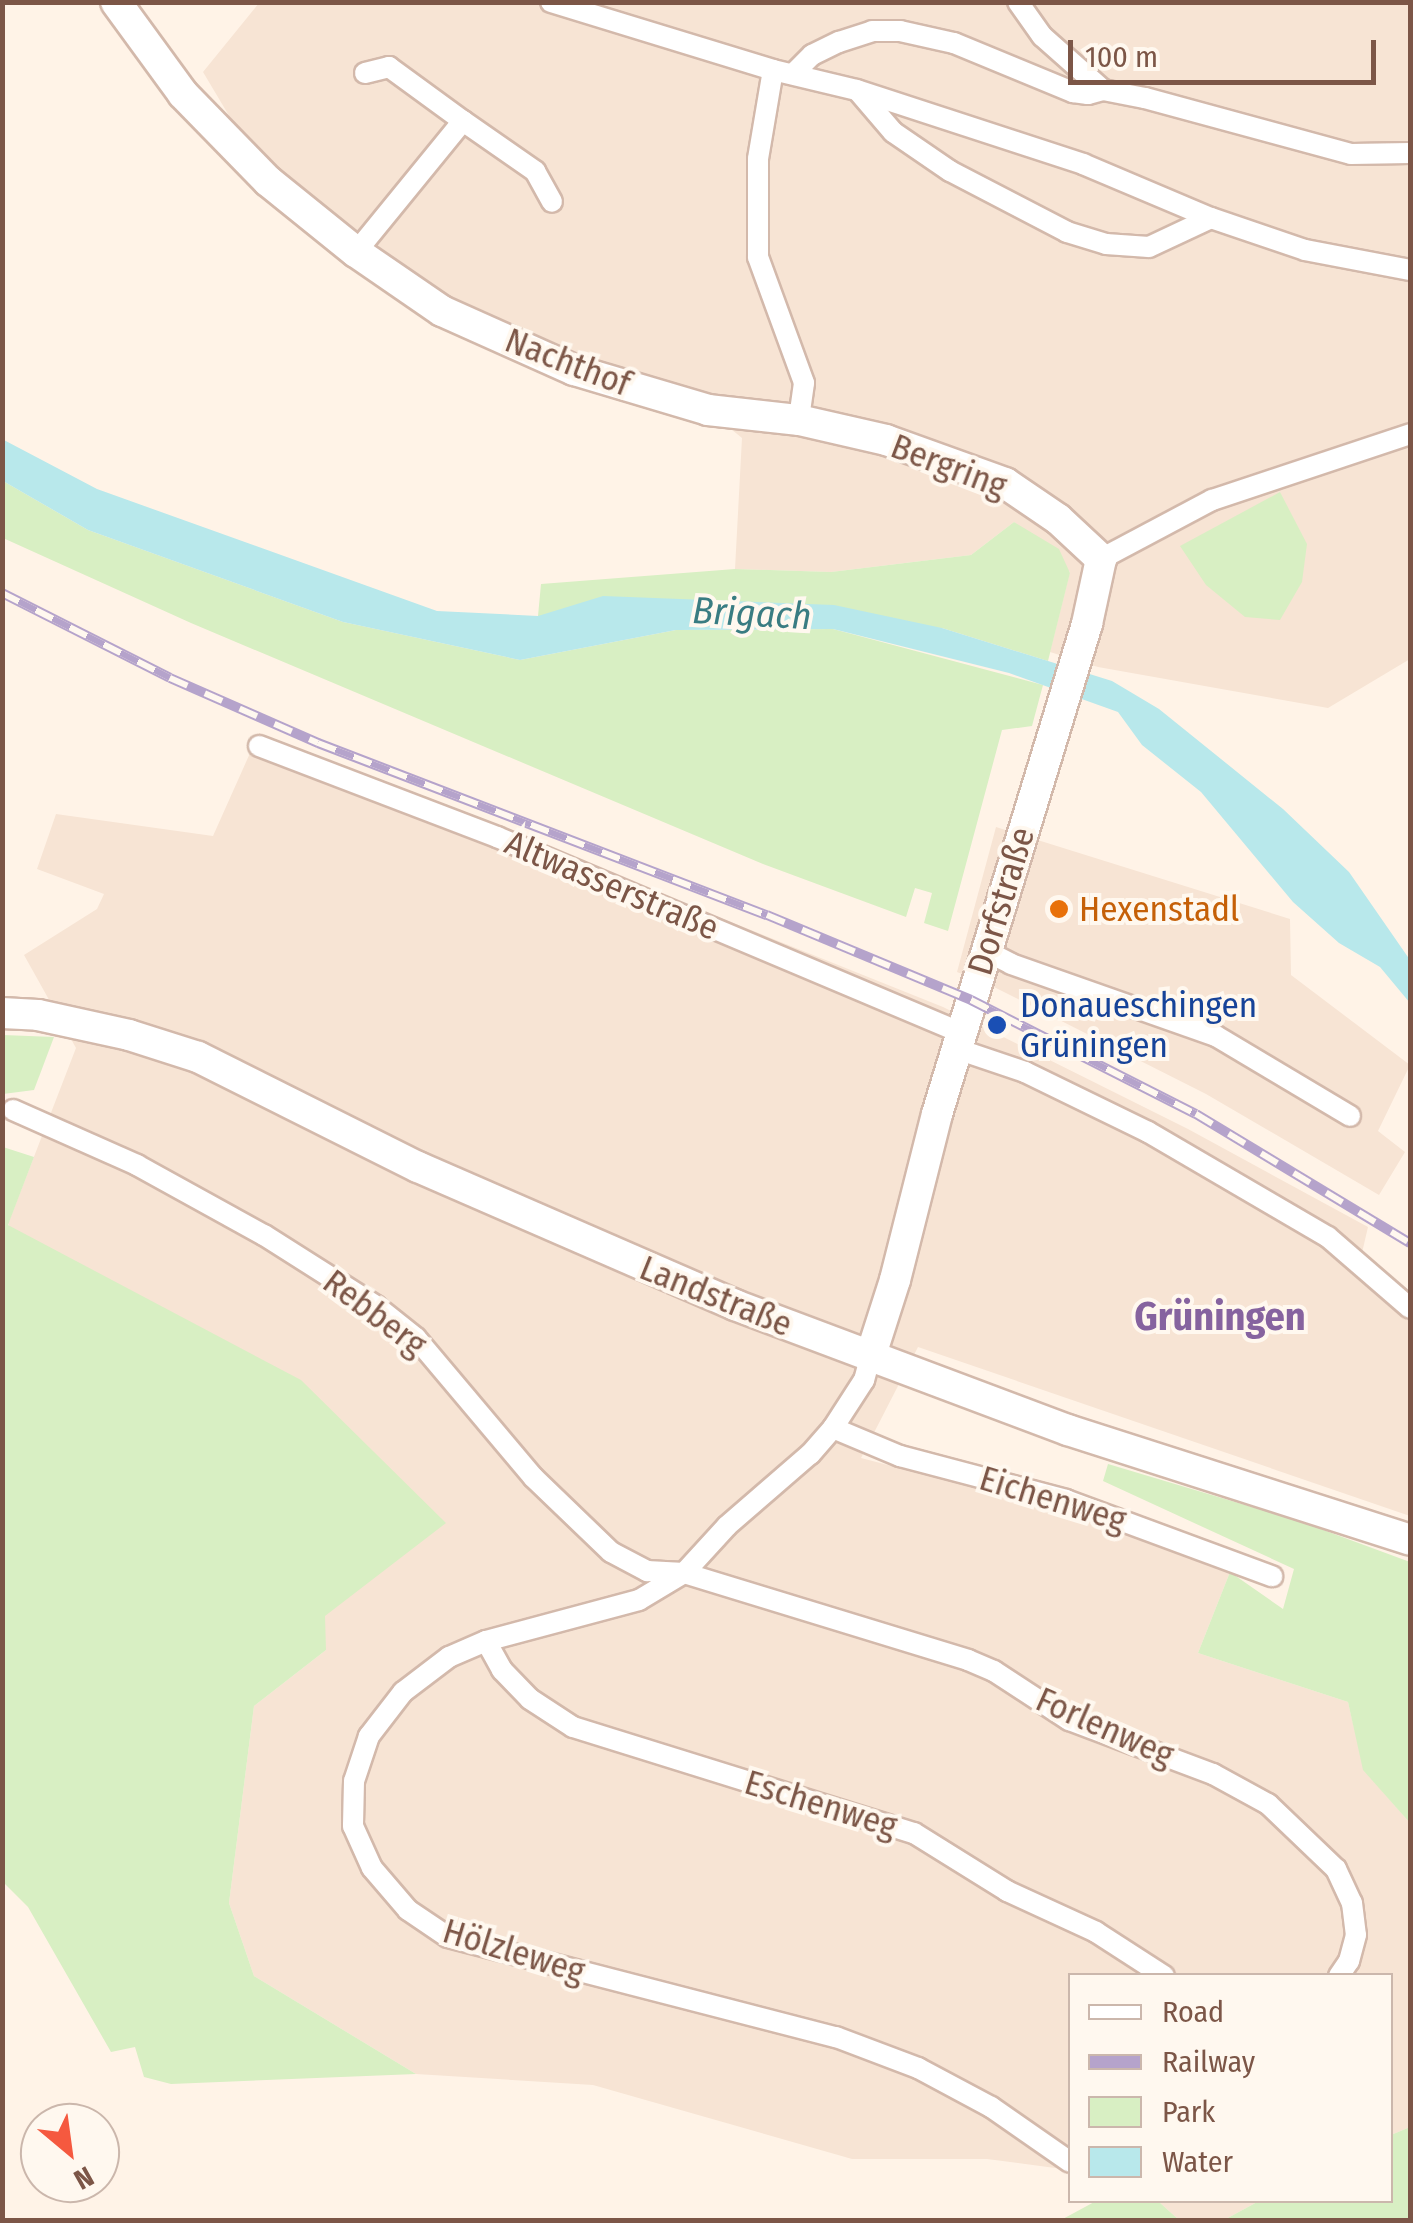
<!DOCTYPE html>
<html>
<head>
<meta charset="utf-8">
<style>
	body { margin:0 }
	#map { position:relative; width:1413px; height:2223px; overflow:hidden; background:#fff3e7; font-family:"Fira Sans Condensed",sans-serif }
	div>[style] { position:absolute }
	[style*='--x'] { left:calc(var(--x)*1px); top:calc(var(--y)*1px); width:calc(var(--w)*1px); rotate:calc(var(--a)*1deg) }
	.residential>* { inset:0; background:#f7e4d4 }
	.green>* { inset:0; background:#d8efc3 }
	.water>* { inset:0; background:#b8e8eb }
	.roads { filter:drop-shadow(2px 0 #d3b9ab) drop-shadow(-2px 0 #d3b9ab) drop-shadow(0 2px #d3b9ab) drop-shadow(0 -2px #d3b9ab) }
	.street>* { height:20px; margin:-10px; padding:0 10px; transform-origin:10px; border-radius:10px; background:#fff }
	.secondary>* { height:30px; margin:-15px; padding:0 15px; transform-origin:15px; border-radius:15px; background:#fff }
	.rail>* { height:10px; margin-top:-5px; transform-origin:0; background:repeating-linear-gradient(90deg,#fff8ef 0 19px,#b5a3cb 0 38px); box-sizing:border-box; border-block:2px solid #b5a3cb }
	.dots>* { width:28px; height:28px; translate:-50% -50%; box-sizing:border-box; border:5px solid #fff8ef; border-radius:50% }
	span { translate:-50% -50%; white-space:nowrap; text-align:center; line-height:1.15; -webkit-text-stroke:8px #fff8ef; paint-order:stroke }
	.street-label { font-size:35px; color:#7c5647 }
	.food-label { font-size:35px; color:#c56008 }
	.left { translate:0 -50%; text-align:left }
	.transit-label { font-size:35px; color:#164399 }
	.water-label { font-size:38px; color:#397c82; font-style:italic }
	.quarter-label { font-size:40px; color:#86639f; font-weight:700 }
	.frame { position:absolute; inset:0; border:5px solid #7c5647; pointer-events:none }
	.legend { position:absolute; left:1068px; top:1973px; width:325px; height:230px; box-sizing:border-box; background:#fff8ef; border:2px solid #cbb7ac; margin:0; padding:12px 18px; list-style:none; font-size:30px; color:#7c5647 }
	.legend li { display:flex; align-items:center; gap:20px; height:50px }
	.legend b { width:50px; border:2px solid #cbb7ac }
	.north { position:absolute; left:20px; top:2103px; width:100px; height:100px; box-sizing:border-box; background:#fff8ef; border:2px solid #cbb7ac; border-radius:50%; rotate:151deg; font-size:28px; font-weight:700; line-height:40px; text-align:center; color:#7c5647 }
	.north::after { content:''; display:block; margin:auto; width:35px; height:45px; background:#f5593f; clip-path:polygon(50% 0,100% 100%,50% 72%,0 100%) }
	.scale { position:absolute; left:1068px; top:40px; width:308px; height:45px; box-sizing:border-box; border:5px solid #7c5647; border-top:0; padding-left:12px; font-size:30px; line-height:35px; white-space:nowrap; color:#7c5647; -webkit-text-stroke:8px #fff8ef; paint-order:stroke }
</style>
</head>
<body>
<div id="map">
	<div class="residential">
		<i style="clip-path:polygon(259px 3px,1410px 3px,1410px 659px,1328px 708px,1098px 667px,1050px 652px,1070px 572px,1014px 522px,971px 555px,831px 572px,735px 569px,742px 438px,699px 403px,442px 311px,268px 181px,203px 72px)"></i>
		<i style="clip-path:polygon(259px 733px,943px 1007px,1188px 1129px,1368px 1227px,1361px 1257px,1410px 1301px,1410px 1516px,918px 1347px,861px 1458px,1129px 1528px,1230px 1572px,1198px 1653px,1348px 1702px,1364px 1770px,1410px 1823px,1410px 2127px,1391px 2135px,1390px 1976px,1070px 1976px,1070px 2170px,987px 2159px,852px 2159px,593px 2085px,416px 2074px,254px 1976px,229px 1903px,254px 1706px,326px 1650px,8px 1224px,76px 1048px,24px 955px,97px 909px,104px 894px,37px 869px,56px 814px,213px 836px)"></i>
		<i style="clip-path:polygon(996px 827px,1290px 919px,1291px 975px,1410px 1065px,1378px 1131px,1405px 1152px,1379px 1195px,1206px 1094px,994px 987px,957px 972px)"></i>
		<i style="clip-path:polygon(1158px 2201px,1259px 2201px,1224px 2220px,1179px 2220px)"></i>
	</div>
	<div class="green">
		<i style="clip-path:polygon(3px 481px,88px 530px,343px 622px,520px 660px,676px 630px,833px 629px,1043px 685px,1032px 726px,1002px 730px,948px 931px,924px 923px,932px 893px,915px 888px,906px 917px,763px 864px,191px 623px,3px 538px)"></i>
		<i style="clip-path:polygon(1280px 492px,1307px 544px,1302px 582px,1280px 620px,1245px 617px,1206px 585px,1180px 546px)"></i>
		<i style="clip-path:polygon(1014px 522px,1059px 549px,1070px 573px,1048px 661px,942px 628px,538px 616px,541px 584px,735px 569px,831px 572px,971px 555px)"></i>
		<i style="clip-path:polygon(3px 1035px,54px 1037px,34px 1090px,3px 1094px)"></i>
		<i style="clip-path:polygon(3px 1147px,34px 1157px,8px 1225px,301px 1380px,446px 1523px,325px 1616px,326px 1650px,254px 1706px,229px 1903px,254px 1976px,416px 2074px,171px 2084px,144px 2077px,135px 2047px,111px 2052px,28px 1907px,3px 1882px)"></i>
		<i style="clip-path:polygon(1108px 1464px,1299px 1521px,1410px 1562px,1410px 1823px,1363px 1770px,1348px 1702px,1198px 1653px,1230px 1572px,1283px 1609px,1294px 1569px,1103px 1481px)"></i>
		<i style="clip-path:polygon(1410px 2127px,1410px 2220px,1224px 2220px,1259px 2201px,1390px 2200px,1391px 2135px)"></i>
		<i style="clip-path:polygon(1096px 2201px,1158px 2201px,1179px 2220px,1061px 2220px)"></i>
	</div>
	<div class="water">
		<i style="clip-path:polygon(2px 439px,97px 489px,437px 611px,538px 616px,603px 596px,834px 605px,942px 628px,1112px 681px,1159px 709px,1283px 809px,1349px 872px,1410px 960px,1410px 1003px,1380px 967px,1339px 943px,1293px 902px,1201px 792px,1142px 745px,1118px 712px,1009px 673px,833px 629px,676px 630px,520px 660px,343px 622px,88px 530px,3px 481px)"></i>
	</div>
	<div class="roads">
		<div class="street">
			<i style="--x:551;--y:2;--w:232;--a:17"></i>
			<i style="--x:773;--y:70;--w:86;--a:13.4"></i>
			<i style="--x:857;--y:90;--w:238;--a:18.1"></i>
			<i style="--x:1083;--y:164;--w:139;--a:22.9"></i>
			<i style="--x:1211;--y:218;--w:99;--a:18.8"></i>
			<i style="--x:1305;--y:250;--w:107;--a:10.8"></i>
			<i style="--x:1018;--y:2;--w:42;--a:54.8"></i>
			<i style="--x:1042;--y:36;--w:81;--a:41.5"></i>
			<i style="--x:773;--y:70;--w:90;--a:99.6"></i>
			<i style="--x:758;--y:159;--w:98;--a:90"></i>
			<i style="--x:758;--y:257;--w:134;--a:69.9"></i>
			<i style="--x:804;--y:383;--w:37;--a:98"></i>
			<i style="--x:795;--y:72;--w:24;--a:-45"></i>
			<i style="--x:812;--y:55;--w:30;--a:-26"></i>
			<i style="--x:839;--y:42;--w:35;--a:-18"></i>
			<i style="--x:872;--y:31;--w:28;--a:0"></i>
			<i style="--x:900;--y:31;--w:55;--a:12.5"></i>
			<i style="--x:954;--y:43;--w:129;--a:22.4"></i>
			<i style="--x:1073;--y:92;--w:15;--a:8"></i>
			<i style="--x:1088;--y:94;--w:16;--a:-15"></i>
			<i style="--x:1103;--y:90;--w:43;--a:10.8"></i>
			<i style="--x:1145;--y:98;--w:213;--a:15.2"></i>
			<i style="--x:1351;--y:154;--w:59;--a:-1"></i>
			<i style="--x:365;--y:73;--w:25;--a:-14"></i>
			<i style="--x:389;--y:67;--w:92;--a:36.1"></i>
			<i style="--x:858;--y:91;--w:54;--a:49.5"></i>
			<i style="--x:893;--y:132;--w:69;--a:34.4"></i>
			<i style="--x:950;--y:171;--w:132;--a:27.5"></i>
			<i style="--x:1067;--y:232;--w:41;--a:17.1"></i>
			<i style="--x:1106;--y:244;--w:43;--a:4"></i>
			<i style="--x:1149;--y:247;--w:68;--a:-25.1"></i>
			<i style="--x:356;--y:252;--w:169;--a:-50.8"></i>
			<i style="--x:463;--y:121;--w:88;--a:34.8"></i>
			<i style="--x:535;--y:171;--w:35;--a:61"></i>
			<i style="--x:1101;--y:559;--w:126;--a:-28"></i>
			<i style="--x:1212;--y:500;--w:209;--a:-18.4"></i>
			<i style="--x:259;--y:746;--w:255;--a:20.9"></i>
			<i style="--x:497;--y:837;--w:505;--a:22.86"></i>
			<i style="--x:986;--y:951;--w:28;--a:27"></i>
			<i style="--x:1011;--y:964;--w:217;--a:19.4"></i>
			<i style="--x:1216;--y:1036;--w:156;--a:30.8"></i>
			<i style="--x:957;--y:1049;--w:72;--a:18.7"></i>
			<i style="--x:1025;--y:1072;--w:137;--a:26"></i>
			<i style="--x:1148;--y:1132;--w:208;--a:30.3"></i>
			<i style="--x:1328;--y:1237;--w:108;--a:40.9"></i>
			<i style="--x:13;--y:1110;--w:136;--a:23.9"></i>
			<i style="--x:137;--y:1165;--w:145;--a:28.9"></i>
			<i style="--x:264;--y:1235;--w:133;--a:32.4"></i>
			<i style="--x:376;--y:1306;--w:51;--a:38.7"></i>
			<i style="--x:416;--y:1338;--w:182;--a:49.9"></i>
			<i style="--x:533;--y:1477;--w:108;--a:43.9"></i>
			<i style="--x:611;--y:1552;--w:41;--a:27.8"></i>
			<i style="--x:647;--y:1571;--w:37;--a:3"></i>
			<i style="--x:684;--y:1573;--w:297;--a:17"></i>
			<i style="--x:968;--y:1660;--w:28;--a:23"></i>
			<i style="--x:994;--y:1671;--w:90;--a:33.2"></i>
			<i style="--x:1069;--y:1720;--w:154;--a:20.6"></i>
			<i style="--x:1213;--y:1774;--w:63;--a:28.6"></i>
			<i style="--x:1268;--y:1804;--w:94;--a:43.7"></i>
			<i style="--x:1336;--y:1869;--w:38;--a:65"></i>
			<i style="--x:1352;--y:1903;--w:32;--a:83"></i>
			<i style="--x:1356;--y:1935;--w:27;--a:105"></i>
			<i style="--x:1349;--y:1961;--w:18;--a:124"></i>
			<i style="--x:870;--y:1358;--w:23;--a:105"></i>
			<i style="--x:864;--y:1380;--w:57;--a:122.9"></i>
			<i style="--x:833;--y:1428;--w:35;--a:131"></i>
			<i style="--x:810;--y:1454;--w:110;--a:139.1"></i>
			<i style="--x:727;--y:1526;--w:64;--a:132.5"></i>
			<i style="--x:684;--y:1573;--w:52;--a:149"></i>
			<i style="--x:639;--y:1600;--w:158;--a:165"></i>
			<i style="--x:486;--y:1641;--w:40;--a:156.6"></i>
			<i style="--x:449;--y:1657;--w:58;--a:142.7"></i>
			<i style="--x:403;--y:1692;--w:56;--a:127.7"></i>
			<i style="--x:369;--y:1736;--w:47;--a:108.4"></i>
			<i style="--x:354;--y:1781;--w:45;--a:91.3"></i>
			<i style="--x:353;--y:1826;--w:46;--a:65.7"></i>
			<i style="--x:372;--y:1868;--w:55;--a:49.4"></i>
			<i style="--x:408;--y:1910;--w:48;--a:34"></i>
			<i style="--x:448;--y:1937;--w:401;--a:14.5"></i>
			<i style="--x:836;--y:2037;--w:88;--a:20.7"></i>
			<i style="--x:918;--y:2068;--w:83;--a:28.1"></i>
			<i style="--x:991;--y:2107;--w:96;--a:34.8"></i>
			<i style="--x:833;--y:1428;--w:73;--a:22.7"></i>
			<i style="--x:900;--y:1456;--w:172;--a:14.8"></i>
			<i style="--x:1066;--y:1500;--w:220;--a:20.3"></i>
			<i style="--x:486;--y:1641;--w:33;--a:61"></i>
			<i style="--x:502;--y:1670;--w:40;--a:46"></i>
			<i style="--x:530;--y:1699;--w:51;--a:33.1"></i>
			<i style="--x:573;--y:1727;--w:357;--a:17.3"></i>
			<i style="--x:914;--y:1833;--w:110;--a:31.9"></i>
			<i style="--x:1007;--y:1891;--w:98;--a:24.7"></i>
			<i style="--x:1096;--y:1932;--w:81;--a:32.9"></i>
		</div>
		<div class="secondary">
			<i style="--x:116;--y:2;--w:114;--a:53.9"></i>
			<i style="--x:183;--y:94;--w:122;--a:45.7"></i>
			<i style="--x:268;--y:181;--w:113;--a:38.9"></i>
			<i style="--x:356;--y:252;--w:104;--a:34.5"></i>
			<i style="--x:442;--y:311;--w:145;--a:24.1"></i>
			<i style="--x:574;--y:370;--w:140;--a:16.6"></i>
			<i style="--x:708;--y:410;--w:92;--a:6.3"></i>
			<i style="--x:799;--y:420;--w:89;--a:12.9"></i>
			<i style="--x:886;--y:440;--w:127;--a:19.9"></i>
			<i style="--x:1005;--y:483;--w:64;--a:34.2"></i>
			<i style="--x:1058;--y:519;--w:59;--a:42.9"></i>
			<i style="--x:1101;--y:559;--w:66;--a:102.2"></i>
			<i style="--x:1087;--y:624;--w:512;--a:107.02"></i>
			<i style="--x:937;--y:1114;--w:171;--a:104.2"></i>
			<i style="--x:895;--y:1280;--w:82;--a:107.8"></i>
			<i style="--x:2;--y:1013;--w:36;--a:3"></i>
			<i style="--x:38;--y:1015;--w:93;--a:12.4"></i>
			<i style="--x:129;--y:1035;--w:72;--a:17.7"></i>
			<i style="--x:198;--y:1057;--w:246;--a:26.6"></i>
			<i style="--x:418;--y:1167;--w:346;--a:23.5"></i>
			<i style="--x:735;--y:1305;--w:356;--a:20.6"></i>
			<i style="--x:1068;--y:1430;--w:359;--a:17.8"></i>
		</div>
	</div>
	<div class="rail">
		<i style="--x:2;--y:593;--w:188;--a:26.8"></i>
		<i style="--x:170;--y:678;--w:162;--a:23.7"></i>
		<i style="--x:318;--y:743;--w:481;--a:21"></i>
		<i style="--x:767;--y:915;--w:221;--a:22.6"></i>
		<i style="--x:971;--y:1000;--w:252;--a:26.9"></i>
		<i style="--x:1196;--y:1114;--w:250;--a:31.1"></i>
	</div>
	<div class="dots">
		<i style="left:1059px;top:909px;background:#e8710a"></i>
		<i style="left:997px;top:1025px;background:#1a4fb4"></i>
	</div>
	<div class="street-label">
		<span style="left:568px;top:362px;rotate:21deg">Nachthof</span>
		<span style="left:949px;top:466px;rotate:21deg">Bergring</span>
		<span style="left:612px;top:885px;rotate:23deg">Altwasserstraße</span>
		<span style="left:1001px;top:901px;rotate:-73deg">Dorfstraße</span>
		<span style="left:716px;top:1296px;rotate:22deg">Landstraße</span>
		<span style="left:375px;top:1313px;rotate:37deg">Rebberg</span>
		<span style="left:1053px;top:1499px;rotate:17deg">Eichenweg</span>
		<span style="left:1105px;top:1727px;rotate:24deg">Forlenweg</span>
		<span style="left:821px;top:1804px;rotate:17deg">Eschenweg</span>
		<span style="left:514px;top:1951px;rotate:17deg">Hölzleweg</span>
	</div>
	<div class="food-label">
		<span class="left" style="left:1079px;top:909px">Hexenstadl</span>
	</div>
	<div class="transit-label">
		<span class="left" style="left:1020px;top:1025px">Donaueschingen<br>Grüningen</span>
	</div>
	<div class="water-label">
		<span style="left:752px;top:614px;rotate:3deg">Brigach</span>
	</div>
	<div class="quarter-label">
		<span style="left:1220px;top:1317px">Grüningen</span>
	</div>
	<div class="frame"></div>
	<ul class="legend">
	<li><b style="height:12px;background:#fff"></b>Road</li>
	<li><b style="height:12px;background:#b5a3cb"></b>Railway</li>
	<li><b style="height:28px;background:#d8efc3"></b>Park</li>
	<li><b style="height:28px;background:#b8e8eb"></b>Water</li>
	</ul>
	<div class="north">N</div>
	<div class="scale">100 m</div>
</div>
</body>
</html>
